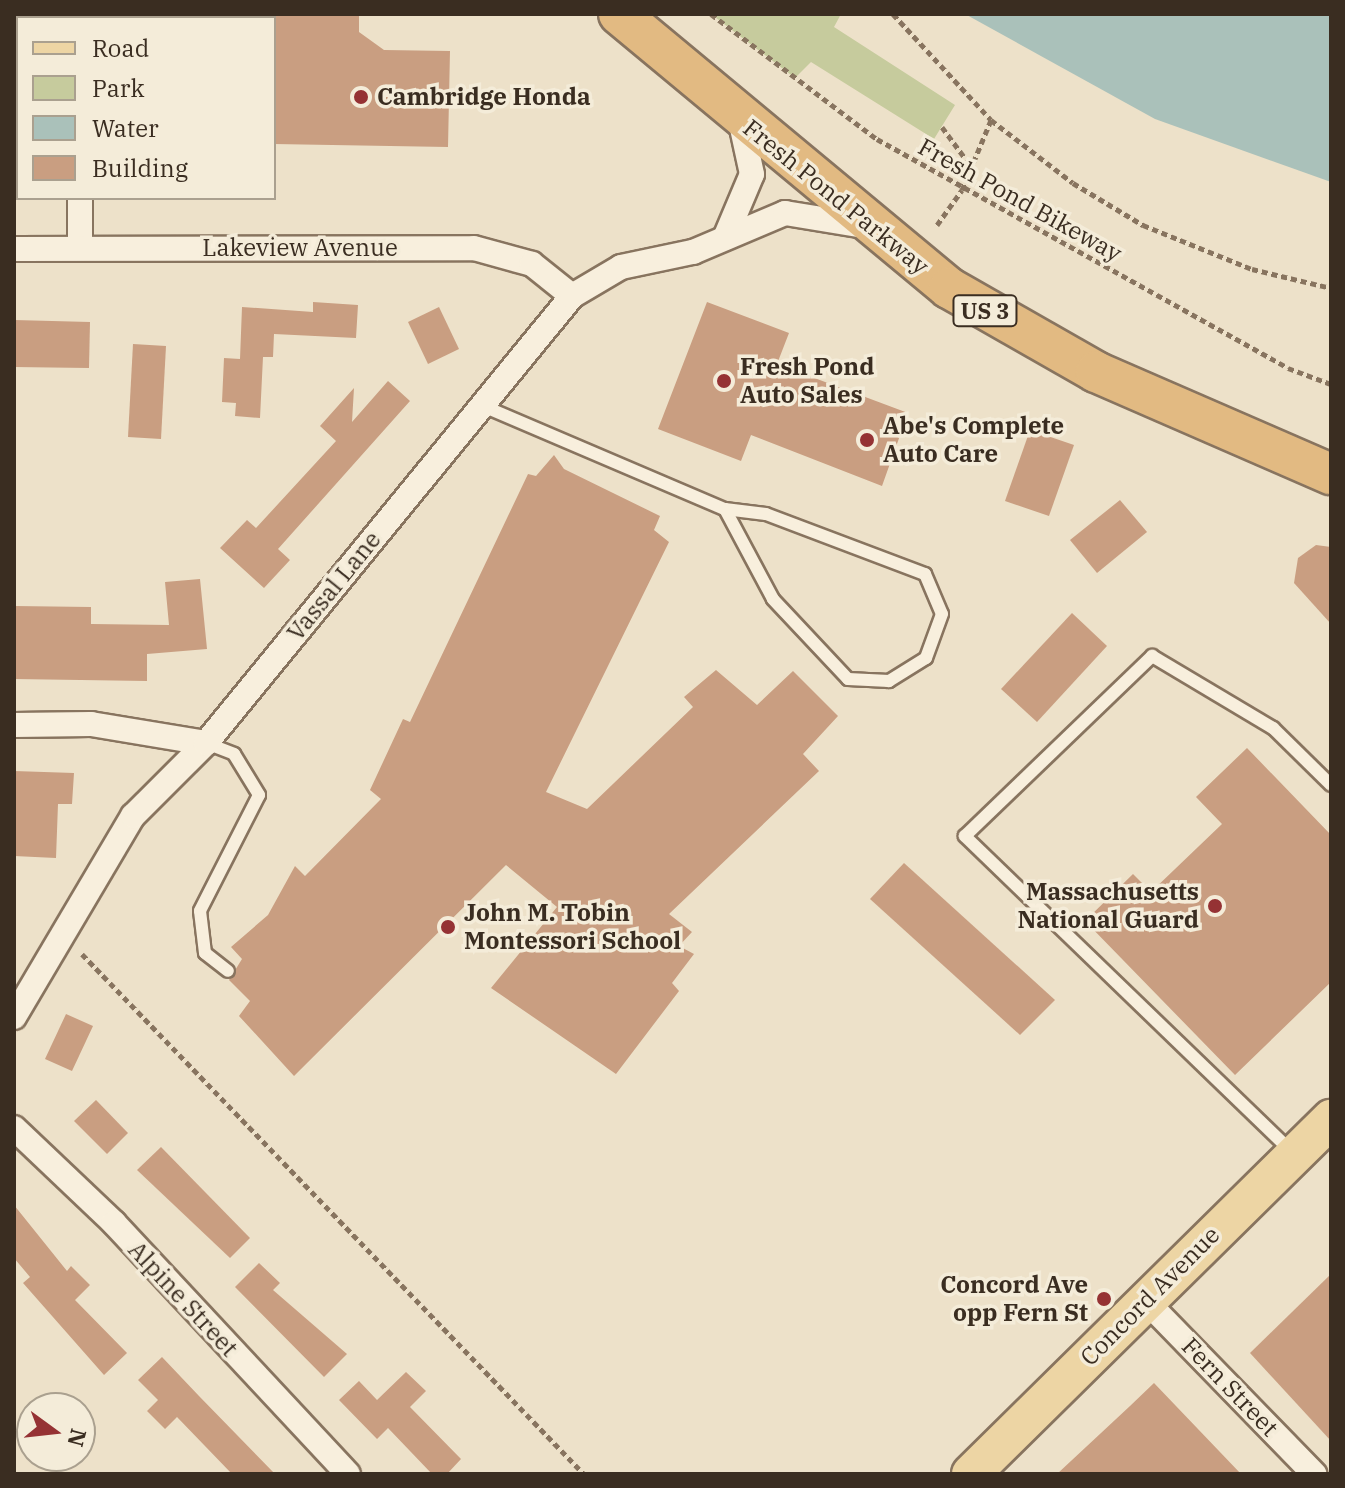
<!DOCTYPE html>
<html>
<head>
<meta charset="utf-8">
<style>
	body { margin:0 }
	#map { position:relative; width:1345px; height:1488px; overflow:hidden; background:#ede1c9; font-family:"IBM Plex Serif",serif }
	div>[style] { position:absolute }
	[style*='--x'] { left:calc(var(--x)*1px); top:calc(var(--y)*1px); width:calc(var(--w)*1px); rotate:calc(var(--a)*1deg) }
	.green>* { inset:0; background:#c6cb9d }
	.water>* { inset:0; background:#aac1ba }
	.building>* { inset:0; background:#c99e81 }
	.path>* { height:5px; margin-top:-2.5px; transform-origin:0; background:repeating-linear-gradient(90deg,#88745f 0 6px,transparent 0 10px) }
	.roads { filter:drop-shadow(2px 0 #88745f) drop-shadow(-2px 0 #88745f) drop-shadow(0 2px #88745f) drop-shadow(0 -2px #88745f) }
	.service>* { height:12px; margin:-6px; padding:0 6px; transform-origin:6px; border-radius:6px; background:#f8efdd }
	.minor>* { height:24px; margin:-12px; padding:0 12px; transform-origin:12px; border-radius:12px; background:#f8efdd }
	.primary>* { height:38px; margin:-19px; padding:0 19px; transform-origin:19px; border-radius:19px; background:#edd5a4 }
	.trunk>* { height:40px; margin:-20px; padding:0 20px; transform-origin:20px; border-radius:20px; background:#e2ba82 }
	.dots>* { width:22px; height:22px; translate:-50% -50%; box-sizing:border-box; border:4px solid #f4ecd9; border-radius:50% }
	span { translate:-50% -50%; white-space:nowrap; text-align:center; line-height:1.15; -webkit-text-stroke:7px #f4ecd9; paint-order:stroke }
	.shield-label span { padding:2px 6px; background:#f4ecd9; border:2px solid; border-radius:6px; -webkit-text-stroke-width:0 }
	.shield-label { font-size:22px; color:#3a2d21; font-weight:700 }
	.poi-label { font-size:24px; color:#3a2d21; font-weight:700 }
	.left { translate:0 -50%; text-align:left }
	.right { translate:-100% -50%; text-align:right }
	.street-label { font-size:24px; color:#3a2d21 }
	.frame { position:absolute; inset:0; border:16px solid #3a2d21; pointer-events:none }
	.legend { position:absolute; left:16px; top:16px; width:260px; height:184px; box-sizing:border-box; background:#f4ecd9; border:2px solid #aaa08f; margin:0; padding:10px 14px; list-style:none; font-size:24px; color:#3a2d21 }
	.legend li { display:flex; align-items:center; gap:16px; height:40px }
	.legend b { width:40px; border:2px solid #aaa08f }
	.north { position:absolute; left:16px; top:1392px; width:80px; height:80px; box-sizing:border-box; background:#f4ecd9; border:2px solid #aaa08f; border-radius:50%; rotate:105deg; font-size:22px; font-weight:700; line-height:32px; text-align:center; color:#3a2d21 }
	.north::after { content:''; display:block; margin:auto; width:28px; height:36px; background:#953234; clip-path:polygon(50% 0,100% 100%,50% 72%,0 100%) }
</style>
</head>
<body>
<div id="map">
	<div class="green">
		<i style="clip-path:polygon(711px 14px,841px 14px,834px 27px,955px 105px,934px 139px,811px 62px,795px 78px)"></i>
	</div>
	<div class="water">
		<i style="clip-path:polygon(965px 14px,1331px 14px,1331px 182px,1155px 119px)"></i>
	</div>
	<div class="building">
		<i style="clip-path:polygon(274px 14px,359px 14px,359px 32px,384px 50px,450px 51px,448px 147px,274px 144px)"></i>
		<i style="clip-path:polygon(313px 302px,358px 305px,356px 338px,274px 334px,273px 357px,263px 357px,260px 418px,235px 416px,236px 403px,222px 402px,224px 358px,240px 359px,242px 307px,313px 312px)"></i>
		<i style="clip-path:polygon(707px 302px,789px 333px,777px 364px,908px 413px,882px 486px,751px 435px,741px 461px,658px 429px)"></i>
		<i style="clip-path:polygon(439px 307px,459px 349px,428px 364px,408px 322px)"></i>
		<i style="clip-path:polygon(14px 320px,90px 322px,89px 368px,14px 367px)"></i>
		<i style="clip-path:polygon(133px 344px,166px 346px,161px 439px,128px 437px)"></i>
		<i style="clip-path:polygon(388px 381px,410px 401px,278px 549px,290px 560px,264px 588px,220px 548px,247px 520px,256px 528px,336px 441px,320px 426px,354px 388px,352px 422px)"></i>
		<i style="clip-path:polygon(1030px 430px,1074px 445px,1049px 516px,1005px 501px)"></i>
		<i style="clip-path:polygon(554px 455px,564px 469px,660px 516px,654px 530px,669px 542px,546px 792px,587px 809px,693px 707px,684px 697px,716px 670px,757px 705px,793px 671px,838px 716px,803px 754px,819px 771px,669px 914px,692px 932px,679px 946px,694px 954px,672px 983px,679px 991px,616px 1074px,491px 988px,557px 907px,506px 865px,294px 1076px,239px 1016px,250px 1001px,229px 980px,242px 959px,231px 947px,268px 915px,295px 866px,305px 876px,381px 799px,370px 790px,403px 719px,410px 722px,528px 474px,536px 476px)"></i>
		<i style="clip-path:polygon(1120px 500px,1147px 532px,1097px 573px,1070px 540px)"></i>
		<i style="clip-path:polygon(1316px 545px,1331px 547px,1331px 624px,1294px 583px,1298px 558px)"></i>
		<i style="clip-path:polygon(200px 579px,207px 649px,147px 654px,147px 681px,14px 679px,14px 606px,91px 607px,91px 624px,169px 625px,165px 582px)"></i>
		<i style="clip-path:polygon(1072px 613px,1107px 646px,1037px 722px,1001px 689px)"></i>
		<i style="clip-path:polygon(1247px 748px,1331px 835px,1331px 982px,1235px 1075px,1085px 921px,1133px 874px,1151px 892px,1222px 824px,1196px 797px)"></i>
		<i style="clip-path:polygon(14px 771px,74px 773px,72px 804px,58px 804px,56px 858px,14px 856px)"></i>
		<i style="clip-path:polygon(904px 863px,1055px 1000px,1020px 1035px,870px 899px)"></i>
		<i style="clip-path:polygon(66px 1014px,93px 1026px,72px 1071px,45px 1059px)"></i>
		<i style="clip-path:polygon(96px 1100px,128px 1133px,107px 1154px,74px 1121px)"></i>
		<i style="clip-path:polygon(161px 1147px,250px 1238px,230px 1258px,137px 1170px)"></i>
		<i style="clip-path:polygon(14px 1205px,67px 1271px,71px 1266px,90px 1285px,75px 1300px,127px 1353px,104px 1375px,23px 1283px,30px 1277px,14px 1258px)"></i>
		<i style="clip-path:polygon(259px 1263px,280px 1283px,273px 1290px,347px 1354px,324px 1377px,235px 1287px)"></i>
		<i style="clip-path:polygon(1331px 1274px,1331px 1441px,1250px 1353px)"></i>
		<i style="clip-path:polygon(162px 1357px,199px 1396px,275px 1474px,232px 1474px,177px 1417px,165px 1429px,147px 1411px,158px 1400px,138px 1380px)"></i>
		<i style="clip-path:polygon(406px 1372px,426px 1391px,410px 1407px,461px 1459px,447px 1474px,432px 1474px,388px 1428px,377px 1439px,339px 1400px,359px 1381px,377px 1400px)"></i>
		<i style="clip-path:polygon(1154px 1383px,1241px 1474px,1057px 1474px,1130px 1406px)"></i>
	</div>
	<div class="path">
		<i style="--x:711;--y:14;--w:208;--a:37"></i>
		<i style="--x:877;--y:139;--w:470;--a:29.1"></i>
		<i style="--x:1288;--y:368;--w:46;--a:20.4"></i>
		<i style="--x:893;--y:14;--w:144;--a:47.2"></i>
		<i style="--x:991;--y:120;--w:103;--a:37.5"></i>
		<i style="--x:1073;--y:183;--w:82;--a:31"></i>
		<i style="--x:1143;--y:225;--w:118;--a:22"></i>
		<i style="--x:1252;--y:269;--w:81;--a:13.5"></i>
		<i style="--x:942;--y:127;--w:47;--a:53.6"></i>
		<i style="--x:937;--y:225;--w:43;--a:-54.5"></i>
		<i style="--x:962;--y:190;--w:76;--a:-67.5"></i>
		<i style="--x:82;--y:954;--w:723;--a:46.01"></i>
	</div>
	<div class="roads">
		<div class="service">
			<i style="--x:483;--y:406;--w:263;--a:23.1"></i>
			<i style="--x:725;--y:509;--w:41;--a:7"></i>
			<i style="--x:766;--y:514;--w:170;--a:20.7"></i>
			<i style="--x:925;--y:574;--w:43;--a:67"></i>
			<i style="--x:942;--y:614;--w:47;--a:110"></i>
			<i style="--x:926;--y:658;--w:44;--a:148.1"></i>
			<i style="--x:889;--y:681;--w:41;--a:-177.2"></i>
			<i style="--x:848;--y:679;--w:110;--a:-133.2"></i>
			<i style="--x:773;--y:599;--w:102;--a:-118.1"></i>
			<i style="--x:206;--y:743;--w:30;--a:21"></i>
			<i style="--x:234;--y:754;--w:48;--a:58.6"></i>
			<i style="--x:259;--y:795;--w:130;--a:117"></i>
			<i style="--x:200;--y:911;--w:42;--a:83.2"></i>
			<i style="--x:205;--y:953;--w:29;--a:38"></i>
			<i style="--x:1292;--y:1152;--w:455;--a:-136"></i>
			<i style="--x:965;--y:836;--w:260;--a:-43.9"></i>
			<i style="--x:1152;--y:656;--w:141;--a:30.8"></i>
			<i style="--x:1273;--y:728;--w:81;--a:44.5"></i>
		</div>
		<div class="minor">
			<i style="--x:81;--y:18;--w:4;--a:-90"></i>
			<i style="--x:725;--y:238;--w:69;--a:-67.1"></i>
			<i style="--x:752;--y:174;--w:56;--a:-102.3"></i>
			<i style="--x:80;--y:247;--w:49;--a:-90"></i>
			<i style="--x:14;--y:249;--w:460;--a:-0.1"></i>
			<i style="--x:474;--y:248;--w:60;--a:15.4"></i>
			<i style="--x:532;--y:264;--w:51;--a:38.7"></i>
			<i style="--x:14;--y:725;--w:77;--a:-0.7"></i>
			<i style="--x:91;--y:724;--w:117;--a:9.4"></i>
			<i style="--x:14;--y:1017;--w:234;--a:-59.4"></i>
			<i style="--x:133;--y:816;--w:103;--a:-45"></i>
			<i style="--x:206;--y:743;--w:578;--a:-50.69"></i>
			<i style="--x:572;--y:296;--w:57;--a:-30.6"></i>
			<i style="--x:621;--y:267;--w:74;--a:-11.8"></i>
			<i style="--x:693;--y:252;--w:100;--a:-23"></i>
			<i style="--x:785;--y:213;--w:80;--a:9.3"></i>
			<i style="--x:14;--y:1128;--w:138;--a:43.5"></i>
			<i style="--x:114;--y:1223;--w:343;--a:47"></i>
			<i style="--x:1145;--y:1300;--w:243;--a:45.8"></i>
		</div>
		<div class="primary">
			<i style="--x:971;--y:1474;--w:506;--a:-44.6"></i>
		</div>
		<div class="trunk">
			<i style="--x:619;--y:14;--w:429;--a:39.7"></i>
			<i style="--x:949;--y:288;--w:169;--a:29.7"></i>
			<i style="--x:1096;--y:372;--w:256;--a:23.5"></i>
		</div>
	</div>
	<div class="dots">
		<i style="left:361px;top:97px;background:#953234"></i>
		<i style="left:724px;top:381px;background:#953234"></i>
		<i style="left:867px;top:440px;background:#953234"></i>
		<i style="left:1215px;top:906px;background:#953234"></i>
		<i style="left:448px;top:927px;background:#953234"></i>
		<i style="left:1104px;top:1299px;background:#953234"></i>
	</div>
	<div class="shield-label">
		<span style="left:985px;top:311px">US 3</span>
	</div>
	<div class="poi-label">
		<span class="left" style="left:377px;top:97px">Cambridge Honda</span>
		<span class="left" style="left:740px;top:381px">Fresh Pond<br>Auto Sales</span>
		<span class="left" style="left:883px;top:440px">Abe's Complete<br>Auto Care</span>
		<span class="right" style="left:1199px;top:906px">Massachusetts<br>National Guard</span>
		<span class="left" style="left:464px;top:927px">John M. Tobin<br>Montessori School</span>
		<span class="right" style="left:1088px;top:1299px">Concord Ave<br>opp Fern St</span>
	</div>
	<div class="street-label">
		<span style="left:836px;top:197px;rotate:39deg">Fresh Pond Parkway</span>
		<span style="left:1020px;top:200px;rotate:29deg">Fresh Pond Bikeway</span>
		<span style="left:300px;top:248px">Lakeview Avenue</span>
		<span style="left:334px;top:586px;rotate:-51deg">Vassal Lane</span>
		<span style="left:1150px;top:1296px;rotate:-45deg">Concord Avenue</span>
		<span style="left:183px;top:1299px;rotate:47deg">Alpine Street</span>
		<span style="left:1230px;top:1387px;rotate:46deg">Fern Street</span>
	</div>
	<div class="frame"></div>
	<ul class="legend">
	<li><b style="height:10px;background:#edd5a4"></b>Road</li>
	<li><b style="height:22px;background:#c6cb9d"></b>Park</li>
	<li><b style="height:22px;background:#aac1ba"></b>Water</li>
	<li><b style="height:22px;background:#c99e81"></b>Building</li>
	</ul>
	<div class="north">N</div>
</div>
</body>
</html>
